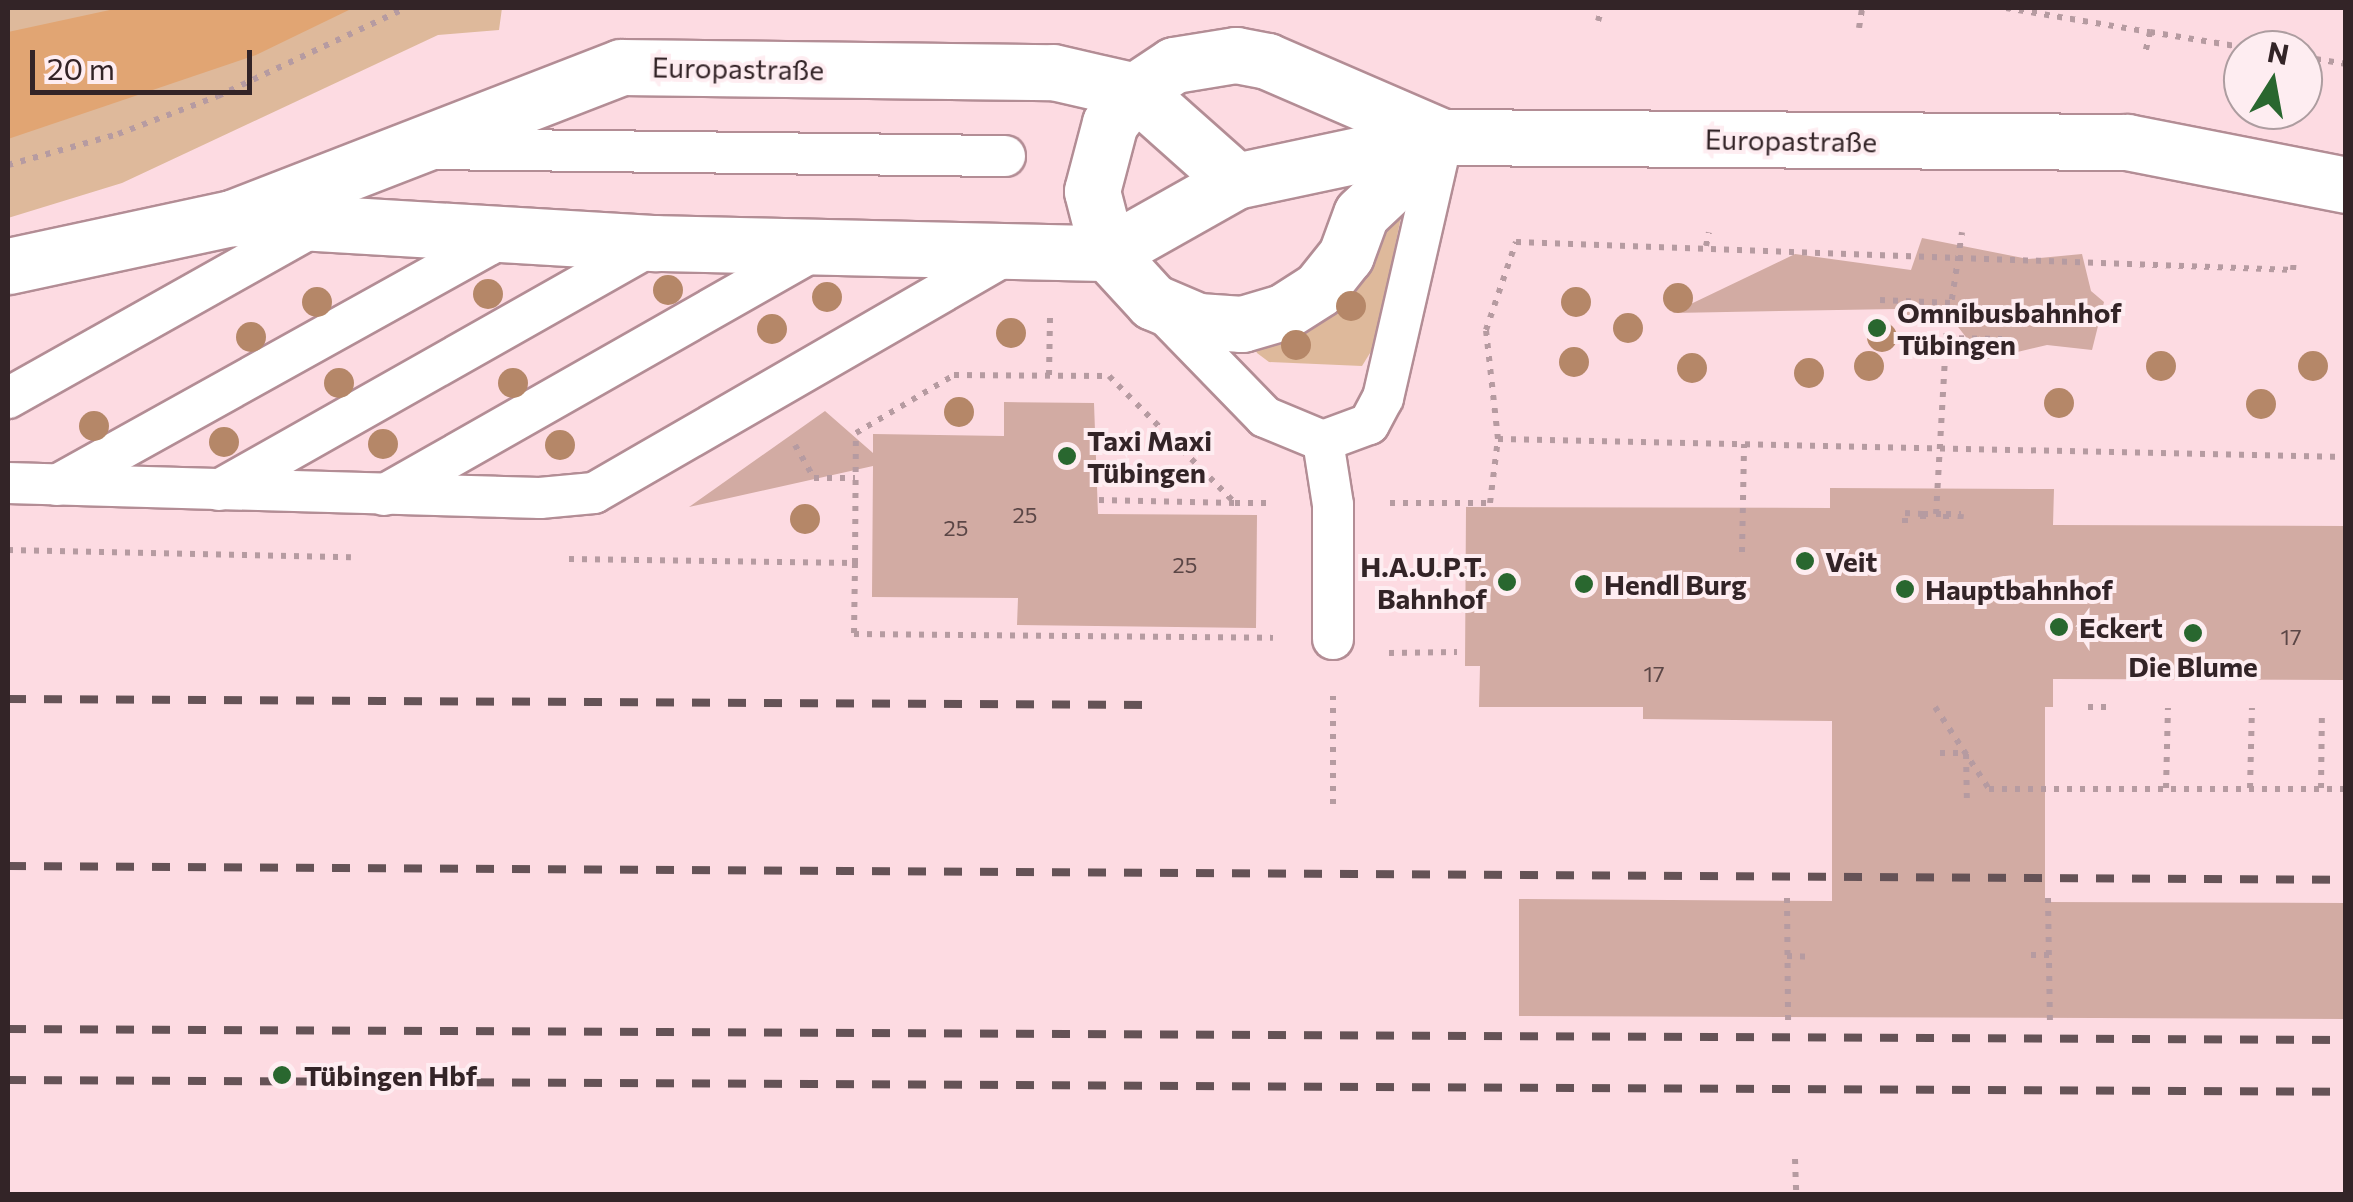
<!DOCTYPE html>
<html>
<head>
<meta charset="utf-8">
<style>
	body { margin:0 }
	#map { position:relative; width:2353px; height:1202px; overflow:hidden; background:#fddbe2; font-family:Commissioner,sans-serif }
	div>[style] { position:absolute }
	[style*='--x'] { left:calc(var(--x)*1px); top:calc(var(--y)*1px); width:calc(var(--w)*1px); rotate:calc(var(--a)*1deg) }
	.green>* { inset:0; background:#deb99b }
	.forest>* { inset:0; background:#e1a573 }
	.building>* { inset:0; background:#d2aba3 }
	.path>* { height:6px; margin-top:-3px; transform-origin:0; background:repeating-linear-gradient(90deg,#b69ba1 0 5px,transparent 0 13px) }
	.roads { filter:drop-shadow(2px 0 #b38d95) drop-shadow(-2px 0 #b38d95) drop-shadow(0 2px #b38d95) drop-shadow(0 -2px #b38d95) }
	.lane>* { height:40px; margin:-20px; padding:0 20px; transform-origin:20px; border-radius:20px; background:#fff }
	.secondary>* { height:55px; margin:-27.5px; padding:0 27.5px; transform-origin:27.5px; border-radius:27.5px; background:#fff }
	.rail>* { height:8px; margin-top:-4px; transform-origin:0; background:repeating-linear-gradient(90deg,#655256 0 18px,transparent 0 36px) }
	.trees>* { width:30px; height:30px; margin:-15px; border-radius:50%; background:#b58768 }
	.dots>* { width:28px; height:28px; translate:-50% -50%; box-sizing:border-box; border:5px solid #feedf1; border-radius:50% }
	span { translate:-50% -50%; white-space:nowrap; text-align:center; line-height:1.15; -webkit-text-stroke:8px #feedf1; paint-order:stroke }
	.number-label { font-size:22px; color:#5b4646 }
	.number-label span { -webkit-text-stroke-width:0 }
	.street-label { font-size:28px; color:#332427 }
	.poi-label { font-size:28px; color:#332427; font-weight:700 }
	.left { translate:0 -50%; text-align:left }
	.right { translate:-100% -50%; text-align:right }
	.frame { position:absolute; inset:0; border:10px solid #332427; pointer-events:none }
	.north { position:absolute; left:2223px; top:30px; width:100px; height:100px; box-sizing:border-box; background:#feedf1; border:2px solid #ad9da0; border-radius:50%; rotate:11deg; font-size:28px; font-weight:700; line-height:40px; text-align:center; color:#332427 }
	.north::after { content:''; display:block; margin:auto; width:35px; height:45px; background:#29672f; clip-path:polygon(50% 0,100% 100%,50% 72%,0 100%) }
	.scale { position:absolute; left:30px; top:50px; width:222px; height:45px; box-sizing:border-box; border:5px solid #332427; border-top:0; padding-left:12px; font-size:30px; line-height:35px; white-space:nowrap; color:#332427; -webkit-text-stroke:8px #feedf1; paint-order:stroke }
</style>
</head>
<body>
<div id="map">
	<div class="green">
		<i style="clip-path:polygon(8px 8px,502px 8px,499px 30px,438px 35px,122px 183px,8px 218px)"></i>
		<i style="clip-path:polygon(1402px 212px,1375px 345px,1362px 366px,1269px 362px,1257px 353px,1254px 346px,1386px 219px)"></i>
	</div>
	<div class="forest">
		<i style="clip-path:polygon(119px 8px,353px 8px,256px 55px,8px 139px,8px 32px)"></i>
	</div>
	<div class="building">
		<i style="clip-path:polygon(1922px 238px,2028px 259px,2082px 254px,2091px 291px,2104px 302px,2092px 350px,2047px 345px,1984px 360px,1951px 318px,1895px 314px,1897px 309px,1672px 313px,1795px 254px,1911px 270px)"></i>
		<i style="clip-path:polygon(1004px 402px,1094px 403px,1098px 514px,1257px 515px,1256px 628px,1017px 625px,1018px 598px,872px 597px,873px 466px,689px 507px,825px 411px,873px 453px,873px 434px,1004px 436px)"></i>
		<i style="clip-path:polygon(1830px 488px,2054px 489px,2053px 525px,2346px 526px,2346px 680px,2053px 679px,2053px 707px,2045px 707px,2045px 902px,2346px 903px,2346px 1019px,1519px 1016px,1519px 899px,1832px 901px,1832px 721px,1643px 719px,1643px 707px,1479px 707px,1480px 666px,1465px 666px,1466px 507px,1830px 508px)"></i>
	</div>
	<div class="path">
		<i style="--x:2006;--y:8;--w:146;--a:9.5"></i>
		<i style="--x:2150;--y:32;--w:22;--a:103"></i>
		<i style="--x:1598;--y:21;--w:14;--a:-73"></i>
		<i style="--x:1859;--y:28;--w:20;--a:-81"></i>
		<i style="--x:2150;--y:32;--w:111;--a:9.3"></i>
		<i style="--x:2303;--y:57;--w:44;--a:9.2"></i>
		<i style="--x:8;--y:165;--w:114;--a:-15.7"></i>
		<i style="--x:118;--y:134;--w:107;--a:-20.8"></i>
		<i style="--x:218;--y:96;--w:208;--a:-25.1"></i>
		<i style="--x:1706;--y:246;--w:14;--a:-78"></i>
		<i style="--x:1880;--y:300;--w:72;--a:2.4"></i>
		<i style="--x:1946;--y:338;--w:56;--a:1"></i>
		<i style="--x:1049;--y:375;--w:58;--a:-89"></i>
		<i style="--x:1498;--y:439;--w:110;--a:-96.3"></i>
		<i style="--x:1486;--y:330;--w:93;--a:-71.2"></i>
		<i style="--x:1516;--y:242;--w:778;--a:2.06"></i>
		<i style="--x:2293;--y:270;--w:11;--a:-85"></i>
		<i style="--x:795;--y:445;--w:38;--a:60"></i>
		<i style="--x:814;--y:478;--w:41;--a:0"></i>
		<i style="--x:1099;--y:500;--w:136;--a:1.3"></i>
		<i style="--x:1390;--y:503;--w:100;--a:0"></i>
		<i style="--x:1490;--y:503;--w:64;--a:-82.9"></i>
		<i style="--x:1498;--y:439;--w:848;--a:1.22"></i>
		<i style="--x:1923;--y:514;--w:23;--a:0"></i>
		<i style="--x:1946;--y:514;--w:10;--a:90"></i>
		<i style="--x:1936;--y:514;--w:176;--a:-86.7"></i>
		<i style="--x:1946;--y:338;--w:107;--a:-81.4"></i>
		<i style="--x:1946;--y:514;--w:15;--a:0"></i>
		<i style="--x:1961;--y:514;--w:10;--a:96"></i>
		<i style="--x:1905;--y:523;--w:10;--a:-90"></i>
		<i style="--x:1905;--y:513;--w:18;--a:3"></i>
		<i style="--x:1923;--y:514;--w:10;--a:90"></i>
		<i style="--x:8;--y:550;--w:343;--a:1.2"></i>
		<i style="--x:1742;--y:552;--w:108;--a:-88.9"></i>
		<i style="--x:569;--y:559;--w:286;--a:0.8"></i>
		<i style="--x:855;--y:563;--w:130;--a:-89.6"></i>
		<i style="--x:856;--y:433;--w:114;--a:-30.6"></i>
		<i style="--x:954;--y:375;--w:155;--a:0.4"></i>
		<i style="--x:1109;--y:376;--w:179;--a:45.2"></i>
		<i style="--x:1235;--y:503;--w:38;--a:0"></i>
		<i style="--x:855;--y:563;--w:71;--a:90.8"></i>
		<i style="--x:854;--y:634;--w:419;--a:0.5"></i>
		<i style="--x:1389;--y:653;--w:68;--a:-0.8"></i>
		<i style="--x:1935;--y:707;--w:98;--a:56.6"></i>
		<i style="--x:1989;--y:789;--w:357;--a:0"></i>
		<i style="--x:2088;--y:707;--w:23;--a:0"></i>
		<i style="--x:1940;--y:753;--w:25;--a:0"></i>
		<i style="--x:1966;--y:754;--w:52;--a:88.9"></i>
		<i style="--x:2166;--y:788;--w:80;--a:-88.6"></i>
		<i style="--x:2250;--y:788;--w:80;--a:-88.6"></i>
		<i style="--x:2321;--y:788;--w:78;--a:-89.3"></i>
		<i style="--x:1333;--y:804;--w:108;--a:-90"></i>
		<i style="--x:1787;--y:898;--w:123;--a:89.5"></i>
		<i style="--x:2048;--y:898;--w:122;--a:89.1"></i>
		<i style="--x:2031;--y:955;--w:18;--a:0"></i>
		<i style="--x:1787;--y:956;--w:24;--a:2"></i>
		<i style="--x:1795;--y:1159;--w:35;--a:88"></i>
	</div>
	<div class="roads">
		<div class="lane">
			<i style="--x:429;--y:149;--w:576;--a:0.7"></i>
			<i style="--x:1159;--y:308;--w:152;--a:45.8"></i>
			<i style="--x:1265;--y:417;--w:63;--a:22.5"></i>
			<i style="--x:1323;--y:441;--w:49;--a:-20.3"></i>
			<i style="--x:1369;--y:424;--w:30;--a:-62"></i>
			<i style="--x:1383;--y:398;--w:268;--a:-77.1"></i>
			<i style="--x:8;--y:398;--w:350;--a:-29.3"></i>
			<i style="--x:1323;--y:441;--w:65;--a:81.1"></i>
			<i style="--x:1333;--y:505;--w:134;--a:90"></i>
			<i style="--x:8;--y:483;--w:532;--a:1.62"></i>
			<i style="--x:540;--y:498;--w:54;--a:-5.3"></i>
			<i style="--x:594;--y:493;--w:484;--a:-30"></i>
			<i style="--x:57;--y:485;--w:513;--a:-29.07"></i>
			<i style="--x:219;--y:490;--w:502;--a:-29.48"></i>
			<i style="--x:384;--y:495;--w:502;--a:-29.63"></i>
		</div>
		<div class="secondary">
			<i style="--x:1236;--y:55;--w:32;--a:11"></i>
			<i style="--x:1267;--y:61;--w:192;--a:23.4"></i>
			<i style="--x:1443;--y:137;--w:112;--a:136.8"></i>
			<i style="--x:1361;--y:214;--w:44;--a:110.1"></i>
			<i style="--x:1346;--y:255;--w:43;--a:128.5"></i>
			<i style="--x:1319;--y:289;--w:43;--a:147.4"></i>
			<i style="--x:1283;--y:312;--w:43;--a:163.7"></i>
			<i style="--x:1242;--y:324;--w:44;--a:-176.1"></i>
			<i style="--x:1198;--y:321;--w:49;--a:-157.1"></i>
			<i style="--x:1153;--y:302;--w:67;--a:-132.6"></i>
			<i style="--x:1108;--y:253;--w:64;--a:-104.5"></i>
			<i style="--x:1092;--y:191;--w:70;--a:-75.2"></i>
			<i style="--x:1110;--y:123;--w:41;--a:-52"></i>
			<i style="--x:1135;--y:91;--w:47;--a:-33.7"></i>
			<i style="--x:1174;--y:65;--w:63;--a:-9.2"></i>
			<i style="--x:232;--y:218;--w:425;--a:3.4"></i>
			<i style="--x:656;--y:243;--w:452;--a:1.3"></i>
			<i style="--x:1108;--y:253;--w:147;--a:-29.4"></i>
			<i style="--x:1236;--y:181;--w:212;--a:-12"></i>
			<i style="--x:1443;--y:137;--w:684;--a:0.42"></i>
			<i style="--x:2127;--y:142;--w:223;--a:11.1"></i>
			<i style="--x:8;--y:266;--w:229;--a:-12.1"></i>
			<i style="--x:232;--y:218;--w:417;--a:-21.2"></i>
			<i style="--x:621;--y:67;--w:432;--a:0.7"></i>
			<i style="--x:1053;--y:72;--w:84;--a:13"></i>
			<i style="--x:1135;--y:91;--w:135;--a:41.7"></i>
		</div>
	</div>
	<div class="rail">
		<i style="--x:8;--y:699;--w:1146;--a:0.3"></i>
		<i style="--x:8;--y:866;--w:2338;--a:0.34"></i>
		<i style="--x:8;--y:1029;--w:2338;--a:0.27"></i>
		<i style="--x:8;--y:1080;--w:2338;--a:0.29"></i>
	</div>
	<div class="trees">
		<i style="left:668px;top:290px"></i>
		<i style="left:488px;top:294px"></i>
		<i style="left:827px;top:297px"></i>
		<i style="left:1678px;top:298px"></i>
		<i style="left:317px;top:302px"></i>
		<i style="left:1576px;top:302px"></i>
		<i style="left:1351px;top:306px"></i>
		<i style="left:1628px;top:328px"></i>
		<i style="left:772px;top:329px"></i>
		<i style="left:1011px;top:333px"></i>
		<i style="left:251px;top:337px"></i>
		<i style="left:1882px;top:337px"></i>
		<i style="left:1296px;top:345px"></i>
		<i style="left:1574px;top:362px"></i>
		<i style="left:1869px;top:366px"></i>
		<i style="left:2161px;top:366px"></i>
		<i style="left:2313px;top:366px"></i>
		<i style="left:1692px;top:368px"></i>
		<i style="left:1809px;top:373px"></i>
		<i style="left:339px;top:383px"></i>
		<i style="left:513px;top:383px"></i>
		<i style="left:2059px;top:403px"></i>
		<i style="left:2261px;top:404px"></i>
		<i style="left:959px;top:412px"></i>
		<i style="left:94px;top:426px"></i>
		<i style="left:224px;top:442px"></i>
		<i style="left:383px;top:444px"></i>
		<i style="left:560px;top:445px"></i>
		<i style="left:805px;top:519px"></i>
	</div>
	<div class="dots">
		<i style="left:1877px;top:328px;background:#29672f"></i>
		<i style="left:1067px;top:456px;background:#29672f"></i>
		<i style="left:1805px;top:561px;background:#29672f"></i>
		<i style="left:1507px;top:582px;background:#29672f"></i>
		<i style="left:1584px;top:584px;background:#29672f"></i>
		<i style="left:1905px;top:589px;background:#29672f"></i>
		<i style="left:2059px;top:627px;background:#29672f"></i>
		<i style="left:2193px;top:633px;background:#29672f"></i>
		<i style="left:282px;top:1075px;background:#29672f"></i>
	</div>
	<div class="number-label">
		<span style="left:1025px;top:515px">25</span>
		<span style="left:956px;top:528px">25</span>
		<span style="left:1185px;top:565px">25</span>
		<span style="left:2291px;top:637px">17</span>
		<span style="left:1654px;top:674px">17</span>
	</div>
	<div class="street-label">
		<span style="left:738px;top:68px;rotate:1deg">Europastraße</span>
		<span style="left:1791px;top:140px;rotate:1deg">Europastraße</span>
	</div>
	<div class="poi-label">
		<span class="left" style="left:1897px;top:328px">Omnibusbahnhof<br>Tübingen</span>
		<span class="left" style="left:1087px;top:456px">Taxi Maxi<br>Tübingen</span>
		<span class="left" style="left:1825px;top:561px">Veit</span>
		<span class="right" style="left:1487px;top:582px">H.A.U.P.T.<br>Bahnhof</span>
		<span class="left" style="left:1604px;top:584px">Hendl Burg</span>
		<span class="left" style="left:1925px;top:589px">Hauptbahnhof</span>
		<span class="left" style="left:2079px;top:627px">Eckert</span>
		<span style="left:2193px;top:666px">Die Blume</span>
		<span class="left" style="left:304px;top:1075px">Tübingen Hbf</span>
	</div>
	<div class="frame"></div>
	<div class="north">N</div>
	<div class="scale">20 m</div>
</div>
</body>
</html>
